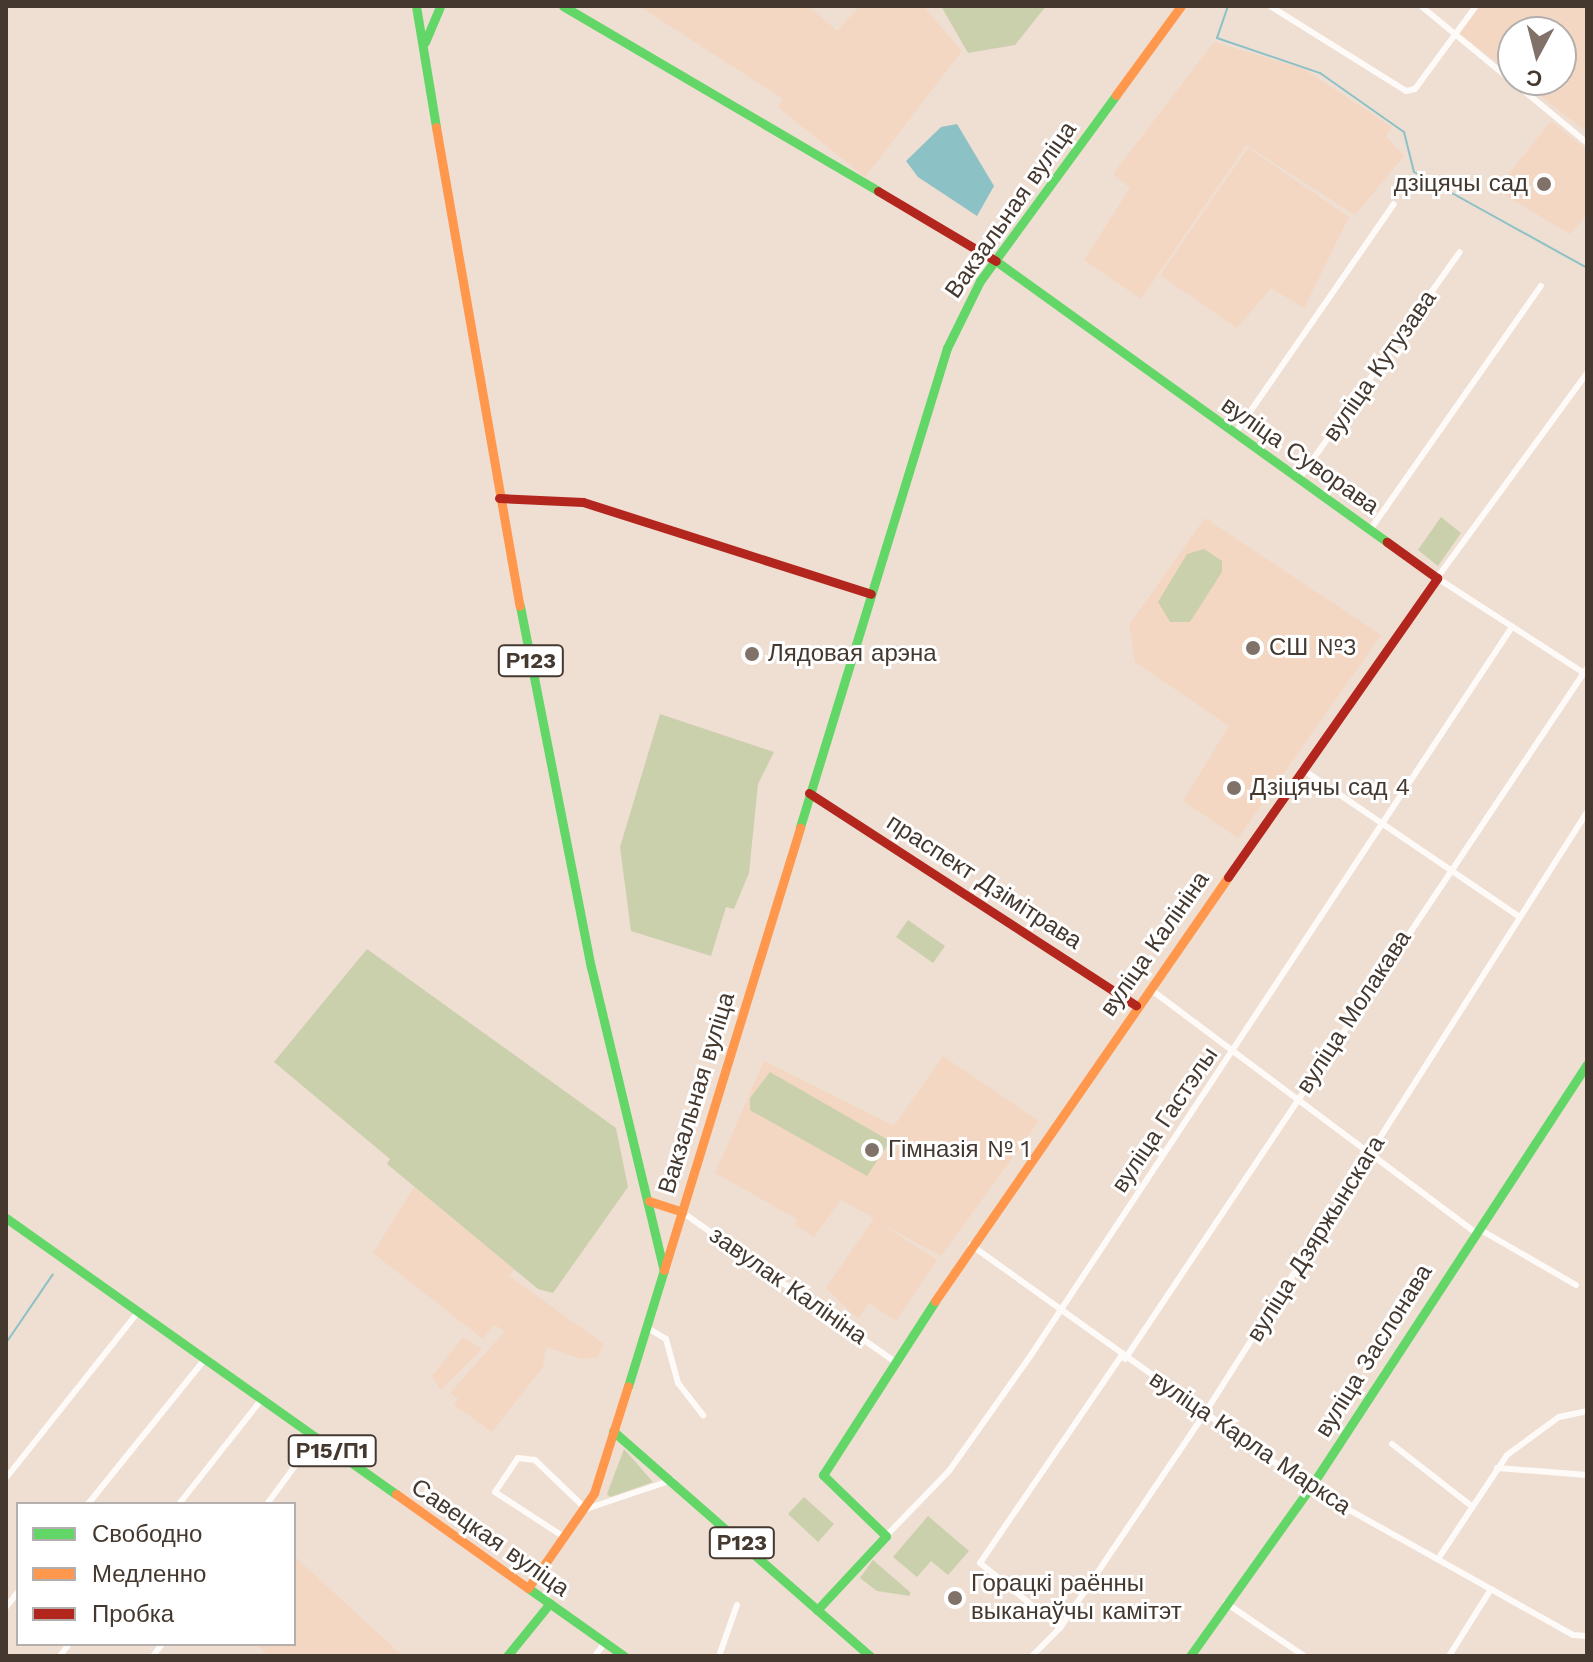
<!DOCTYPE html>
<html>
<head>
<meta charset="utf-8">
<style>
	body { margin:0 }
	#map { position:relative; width:1593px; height:1662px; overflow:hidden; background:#efded2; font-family:"Work Sans",sans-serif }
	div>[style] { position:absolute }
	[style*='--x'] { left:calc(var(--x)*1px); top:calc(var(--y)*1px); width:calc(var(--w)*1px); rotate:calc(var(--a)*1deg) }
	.built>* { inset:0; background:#f3d7c2 }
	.green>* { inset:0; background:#cbd0ac }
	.water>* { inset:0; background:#8cc1c5 }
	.stream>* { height:2px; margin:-1px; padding:0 1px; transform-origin:1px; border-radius:1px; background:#8cc1c5 }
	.street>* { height:6px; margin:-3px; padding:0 3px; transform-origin:3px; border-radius:3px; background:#fdfaf8 }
	.fast>* { height:9px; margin:-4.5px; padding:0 4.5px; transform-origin:4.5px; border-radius:4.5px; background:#63d668 }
	.slow>* { height:9px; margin:-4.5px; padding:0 4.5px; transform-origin:4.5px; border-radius:4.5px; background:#ff974d }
	.jam>* { height:9px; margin:-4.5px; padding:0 4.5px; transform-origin:4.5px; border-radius:4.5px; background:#b3261e }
	.dots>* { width:22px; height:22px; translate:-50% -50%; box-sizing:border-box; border:4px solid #fff; border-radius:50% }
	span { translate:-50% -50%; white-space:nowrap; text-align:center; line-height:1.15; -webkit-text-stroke:6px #fff; paint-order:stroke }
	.shield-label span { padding:2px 6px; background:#fff; border:2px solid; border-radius:6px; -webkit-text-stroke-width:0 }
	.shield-label { font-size:22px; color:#44382f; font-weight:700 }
	.poi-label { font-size:24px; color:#44382f }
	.right { translate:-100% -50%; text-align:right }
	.left { translate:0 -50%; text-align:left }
	.street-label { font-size:24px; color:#44382f }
	.frame { position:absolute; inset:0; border:8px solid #44382f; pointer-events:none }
	.legend { position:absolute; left:16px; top:1502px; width:280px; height:144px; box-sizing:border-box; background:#fff; border:2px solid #b4afac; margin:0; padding:10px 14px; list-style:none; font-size:24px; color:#44382f }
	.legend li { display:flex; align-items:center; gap:16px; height:40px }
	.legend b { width:40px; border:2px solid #b4afac }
	.north { position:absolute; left:1497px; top:16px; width:80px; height:80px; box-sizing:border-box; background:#fff; border:2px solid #b4afac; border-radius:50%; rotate:187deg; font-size:22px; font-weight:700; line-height:32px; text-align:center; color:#44382f }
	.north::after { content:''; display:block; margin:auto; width:28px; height:36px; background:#807268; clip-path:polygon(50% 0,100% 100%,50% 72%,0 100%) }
</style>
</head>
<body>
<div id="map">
	<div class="built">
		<i style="clip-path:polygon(639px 6px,809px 6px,837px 31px,860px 6px,923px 6px,962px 51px,865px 177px,778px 107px,783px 99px)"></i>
		<i style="clip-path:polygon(1480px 6px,1587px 6px,1587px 132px,1520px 80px,1561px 80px,1561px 32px,1513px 32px,1513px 75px,1459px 33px)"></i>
		<i style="clip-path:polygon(1214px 42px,1304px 69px,1392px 127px,1386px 136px,1404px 156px,1355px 215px,1246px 145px,1141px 299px,1084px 260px,1130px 188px,1113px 174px)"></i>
		<i style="clip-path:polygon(1551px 121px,1587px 150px,1587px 215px,1570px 234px,1496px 190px)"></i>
		<i style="clip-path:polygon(1248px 148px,1349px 217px,1304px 308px,1271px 288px,1237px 328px,1160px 275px)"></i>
		<i style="clip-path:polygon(1205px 518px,1381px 635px,1238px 838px,1183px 801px,1229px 726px,1135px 662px,1129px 625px)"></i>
		<i style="clip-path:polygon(943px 1056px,1039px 1121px,941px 1256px,880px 1223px,937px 1260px,896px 1321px,869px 1303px,858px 1319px,826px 1288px,874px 1218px,841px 1200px,814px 1237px,795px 1225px,797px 1219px,715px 1173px,764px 1061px,894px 1126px)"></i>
		<i style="clip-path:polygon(414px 1187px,514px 1269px,509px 1276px,604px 1344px,598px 1357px,581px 1359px,546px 1347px,543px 1367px,492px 1432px,454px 1405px,458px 1399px,450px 1393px,505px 1331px,494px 1325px,483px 1339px,373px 1253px)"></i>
		<i style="clip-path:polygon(463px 1337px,482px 1349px,441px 1390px,432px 1376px)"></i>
		<i style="clip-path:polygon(294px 1556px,403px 1656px,269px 1656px,256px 1644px,294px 1644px)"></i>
	</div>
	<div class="green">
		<i style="clip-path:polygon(941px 6px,1046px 6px,1015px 45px,968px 53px)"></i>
		<i style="clip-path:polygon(1441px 517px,1461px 533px,1438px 566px,1418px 550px)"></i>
		<i style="clip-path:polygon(1204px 549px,1222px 561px,1222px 572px,1190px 622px,1170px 622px,1158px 602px,1187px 554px)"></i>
		<i style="clip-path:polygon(660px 714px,774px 752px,758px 784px,749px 873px,734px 909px,726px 907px,711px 956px,631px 931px,620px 847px)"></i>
		<i style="clip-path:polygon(908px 920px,945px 946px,933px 963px,896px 937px)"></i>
		<i style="clip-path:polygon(367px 949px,616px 1128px,628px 1187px,553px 1293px,538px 1289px,387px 1164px,390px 1159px,274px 1062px)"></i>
		<i style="clip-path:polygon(770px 1072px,890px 1141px,867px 1176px,750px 1110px,750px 1098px)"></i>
		<i style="clip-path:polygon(624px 1449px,653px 1482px,610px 1497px,607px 1494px)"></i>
		<i style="clip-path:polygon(804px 1497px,834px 1524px,818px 1542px,788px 1514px)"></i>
		<i style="clip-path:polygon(928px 1516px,969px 1551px,948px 1575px,931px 1561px,917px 1577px,893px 1557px)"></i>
		<i style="clip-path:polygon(873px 1560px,910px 1592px,910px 1596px,877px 1591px,860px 1578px)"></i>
	</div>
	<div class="water">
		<i style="clip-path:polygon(957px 124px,994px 186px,977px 216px,918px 177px,906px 161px,941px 127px)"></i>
	</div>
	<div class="stream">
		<i style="--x:1228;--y:6;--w:34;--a:109"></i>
		<i style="--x:1217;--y:38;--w:109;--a:18.8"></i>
		<i style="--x:1320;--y:73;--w:103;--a:35.1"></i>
		<i style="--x:1404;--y:132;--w:41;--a:76"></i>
		<i style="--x:1414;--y:172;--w:198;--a:29"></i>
		<i style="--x:6;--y:1343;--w:83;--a:-55.7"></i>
	</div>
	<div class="street">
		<i style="--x:1270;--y:6;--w:160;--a:32"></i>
		<i style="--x:1406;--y:91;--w:9;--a:-13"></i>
		<i style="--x:1415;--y:89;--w:103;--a:-53.7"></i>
		<i style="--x:1421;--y:6;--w:215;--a:39.5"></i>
		<i style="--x:1236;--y:432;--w:277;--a:-55.3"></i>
		<i style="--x:1299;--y:479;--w:278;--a:-54.7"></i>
		<i style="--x:1370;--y:530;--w:298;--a:-55"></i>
		<i style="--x:1587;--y:675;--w:179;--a:-147.1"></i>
		<i style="--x:1437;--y:578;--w:254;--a:-53.8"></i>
		<i style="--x:1302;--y:769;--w:261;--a:34.2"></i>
		<i style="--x:1150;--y:989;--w:404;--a:36.8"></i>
		<i style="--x:682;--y:1212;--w:259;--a:35.1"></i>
		<i style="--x:1479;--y:1229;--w:112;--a:30"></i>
		<i style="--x:971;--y:1245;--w:417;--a:35.6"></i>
		<i style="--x:1310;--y:1488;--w:301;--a:29.2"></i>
		<i style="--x:1573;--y:1635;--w:14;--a:4"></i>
		<i style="--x:646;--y:1327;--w:23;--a:31"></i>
		<i style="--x:666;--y:1339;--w:46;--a:74.7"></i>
		<i style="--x:678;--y:1383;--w:41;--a:52"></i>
		<i style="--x:1125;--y:1359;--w:831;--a:-56.23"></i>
		<i style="--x:1392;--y:1444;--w:99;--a:38"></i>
		<i style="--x:1497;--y:1468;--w:90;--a:4.4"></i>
		<i style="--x:6;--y:1478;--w:212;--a:-51.5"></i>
		<i style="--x:88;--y:1504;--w:186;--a:-51.1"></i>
		<i style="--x:179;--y:1504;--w:132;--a:-51.7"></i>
		<i style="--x:267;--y:1504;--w:81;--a:-53.6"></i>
		<i style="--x:886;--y:1536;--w:91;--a:-45.9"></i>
		<i style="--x:949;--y:1471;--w:142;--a:-54.7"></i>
		<i style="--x:1031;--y:1355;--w:873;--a:-56.55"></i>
		<i style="--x:564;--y:1537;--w:82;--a:-146.9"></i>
		<i style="--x:495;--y:1492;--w:41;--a:-55.9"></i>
		<i style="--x:518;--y:1458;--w:17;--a:7"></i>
		<i style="--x:535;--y:1460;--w:71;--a:43.9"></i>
		<i style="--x:586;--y:1509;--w:91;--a:-18.6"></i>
		<i style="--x:1438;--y:1559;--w:125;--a:-56.4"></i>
		<i style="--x:1507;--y:1455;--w:64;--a:-36.2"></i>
		<i style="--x:1559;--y:1417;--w:29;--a:-12"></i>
		<i style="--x:1226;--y:1603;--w:94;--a:34.2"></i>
		<i style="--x:6;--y:1607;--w:19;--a:-51"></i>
		<i style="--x:1060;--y:1628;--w:103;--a:-140.9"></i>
		<i style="--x:980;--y:1563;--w:250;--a:-55.7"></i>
		<i style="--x:60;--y:1656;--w:15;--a:-53"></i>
		<i style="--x:153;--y:1656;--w:15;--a:-53"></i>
		<i style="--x:595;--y:1656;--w:17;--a:-54"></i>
		<i style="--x:719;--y:1656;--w:54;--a:-70.6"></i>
		<i style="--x:1032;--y:1656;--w:40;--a:-45"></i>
		<i style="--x:1060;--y:1628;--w:256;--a:-56"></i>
		<i style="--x:1203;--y:1416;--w:716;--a:-57.55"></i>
		<i style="--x:1449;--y:1656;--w:79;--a:-57.9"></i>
	</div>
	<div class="fast">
		<i style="--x:416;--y:6;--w:123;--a:80.6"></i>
		<i style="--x:563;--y:6;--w:365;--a:30.4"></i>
		<i style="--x:425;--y:42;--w:39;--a:-67"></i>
		<i style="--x:996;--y:261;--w:481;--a:35.7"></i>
		<i style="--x:520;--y:606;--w:368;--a:78.9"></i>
		<i style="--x:591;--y:967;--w:312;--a:76.5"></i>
		<i style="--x:664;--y:1270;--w:121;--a:107.2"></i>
		<i style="--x:800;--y:827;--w:501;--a:-72.94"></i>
		<i style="--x:947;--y:348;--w:75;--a:-63.8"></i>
		<i style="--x:980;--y:281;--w:230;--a:-53.8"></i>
		<i style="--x:6;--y:1218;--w:478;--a:35.3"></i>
		<i style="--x:613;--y:1431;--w:342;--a:41.2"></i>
		<i style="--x:528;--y:1588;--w:118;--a:35.3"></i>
		<i style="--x:817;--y:1610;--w:101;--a:-47"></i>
		<i style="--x:886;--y:1536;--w:88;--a:-135.9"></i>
		<i style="--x:823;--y:1475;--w:207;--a:-57.2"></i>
		<i style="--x:507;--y:1656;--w:68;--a:-50.9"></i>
		<i style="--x:1190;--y:1656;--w:206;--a:-54.5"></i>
		<i style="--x:1310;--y:1488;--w:506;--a:-56.84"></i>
	</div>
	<div class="slow">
		<i style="--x:1116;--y:95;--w:110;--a:-53.9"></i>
		<i style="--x:436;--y:127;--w:486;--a:80.1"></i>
		<i style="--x:649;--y:1201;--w:35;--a:18"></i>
		<i style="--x:664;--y:1270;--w:463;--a:-72.9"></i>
		<i style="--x:935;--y:1301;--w:515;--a:-55.35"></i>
		<i style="--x:396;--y:1494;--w:162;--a:35.5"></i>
		<i style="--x:528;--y:1588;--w:116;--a:-55.2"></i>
		<i style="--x:594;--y:1493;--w:112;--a:-72.4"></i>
	</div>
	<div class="jam">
		<i style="--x:878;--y:191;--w:137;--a:30.7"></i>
		<i style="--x:499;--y:498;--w:84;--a:2.7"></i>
		<i style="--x:583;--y:502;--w:302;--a:17.7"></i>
		<i style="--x:809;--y:793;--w:390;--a:33"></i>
		<i style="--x:1228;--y:877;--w:365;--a:-55"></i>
		<i style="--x:1437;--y:578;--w:62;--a:-144.2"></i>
	</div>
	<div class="dots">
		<i style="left:1544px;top:184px;background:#807268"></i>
		<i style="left:1253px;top:648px;background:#807268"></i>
		<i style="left:752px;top:654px;background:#807268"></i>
		<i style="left:1234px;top:788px;background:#807268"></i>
		<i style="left:872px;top:1150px;background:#807268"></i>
		<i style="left:955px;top:1598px;background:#807268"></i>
	</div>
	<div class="shield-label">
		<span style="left:531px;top:661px">Р123</span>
		<span style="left:332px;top:1451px">Р15/П1</span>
		<span style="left:742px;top:1543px">Р123</span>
	</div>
	<div class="poi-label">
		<span class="right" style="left:1528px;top:184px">дзіцячы сад</span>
		<span class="left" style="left:1269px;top:648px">СШ №3</span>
		<span class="left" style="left:768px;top:654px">Лядовая арэна</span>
		<span class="left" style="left:1250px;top:788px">Дзіцячы сад 4</span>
		<span class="left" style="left:888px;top:1150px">Гімназія № 1</span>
		<span class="left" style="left:971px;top:1598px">Горацкі раённы<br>выканаўчы камітэт</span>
	</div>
	<div class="street-label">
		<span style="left:1011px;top:210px;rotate:-55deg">Вакзальная вуліца</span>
		<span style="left:1380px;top:366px;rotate:-55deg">вуліца Кутузава</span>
		<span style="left:1300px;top:456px;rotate:35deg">вуліца Суворава</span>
		<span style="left:984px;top:882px;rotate:33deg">праспект Дзімітрава</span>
		<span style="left:1155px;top:944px;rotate:-55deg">вуліца Калініна</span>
		<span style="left:1354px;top:1012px;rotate:-57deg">вуліца Молакава</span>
		<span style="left:697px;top:1093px;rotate:-73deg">Вакзальная вуліца</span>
		<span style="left:1165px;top:1120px;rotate:-56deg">вуліца Гастэлы</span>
		<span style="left:1316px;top:1239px;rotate:-58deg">вуліца Дзяржынскага</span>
		<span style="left:788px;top:1286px;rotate:35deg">завулак Калініна</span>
		<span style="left:1374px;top:1351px;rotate:-58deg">вуліца Заслонава</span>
		<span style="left:1250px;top:1443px;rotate:34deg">вуліца Карла Маркса</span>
		<span style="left:490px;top:1538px;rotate:35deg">Савецкая вуліца</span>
	</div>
	<div class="frame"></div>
	<ul class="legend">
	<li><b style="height:10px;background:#63d668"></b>Свободно</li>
	<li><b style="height:10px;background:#ff974d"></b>Медленно</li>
	<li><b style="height:10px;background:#b3261e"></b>Пробка</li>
	</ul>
	<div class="north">С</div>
</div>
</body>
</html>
